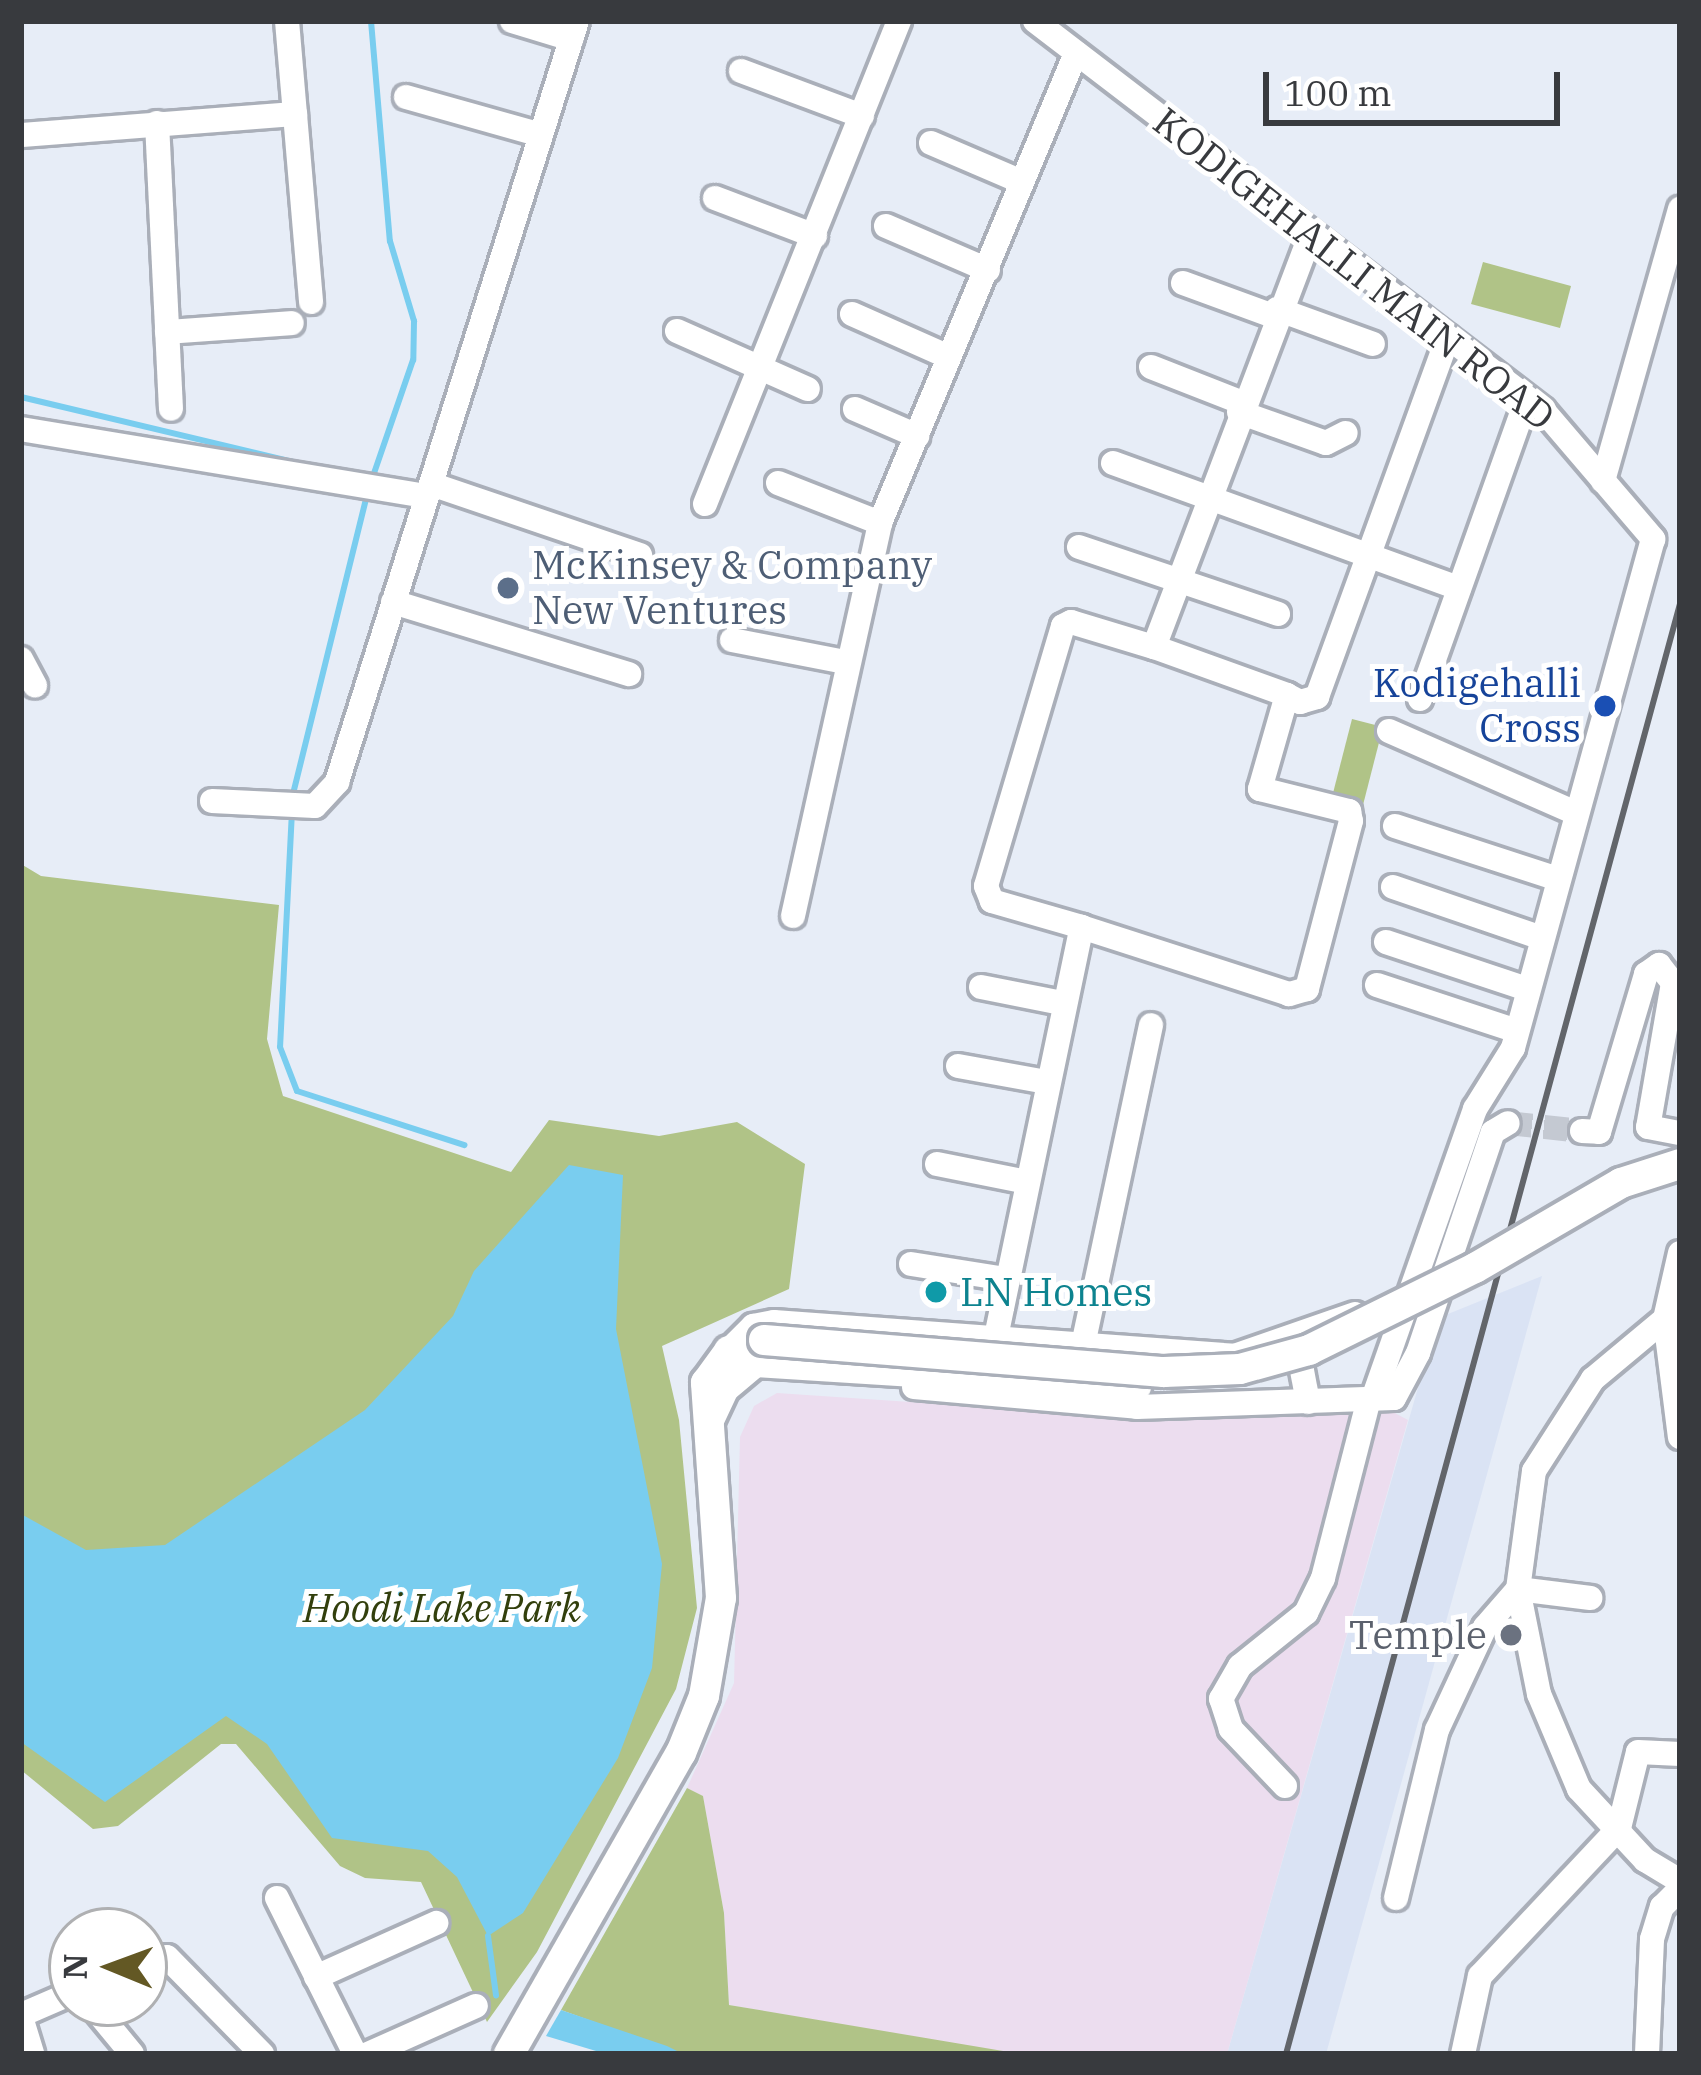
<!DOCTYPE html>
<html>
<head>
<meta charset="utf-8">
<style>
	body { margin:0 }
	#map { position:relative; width:1701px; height:2075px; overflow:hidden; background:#e7edf7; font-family:"IBM Plex Serif",serif }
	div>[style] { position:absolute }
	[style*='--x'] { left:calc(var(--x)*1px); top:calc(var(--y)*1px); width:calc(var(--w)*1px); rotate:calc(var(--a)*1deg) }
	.built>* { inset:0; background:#dae3f4 }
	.industrial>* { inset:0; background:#ecddef }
	.green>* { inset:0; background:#b0c387 }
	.water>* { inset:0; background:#79cdef }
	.stream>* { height:6px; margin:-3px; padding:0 3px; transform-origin:3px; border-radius:3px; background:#79cdef }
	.minor-tunnel>* { height:24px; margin-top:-12px; transform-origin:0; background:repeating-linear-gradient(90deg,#c4c9d2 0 24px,transparent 0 36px) }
	.roads { filter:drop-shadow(3px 0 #aaafb9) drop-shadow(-3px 0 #aaafb9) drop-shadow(0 3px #aaafb9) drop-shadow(0 -3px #aaafb9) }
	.minor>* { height:24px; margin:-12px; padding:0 12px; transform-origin:12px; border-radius:12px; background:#fff }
	.major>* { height:30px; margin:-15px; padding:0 15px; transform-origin:15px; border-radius:15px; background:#fff }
	.rail>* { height:6px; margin:-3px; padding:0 3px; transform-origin:3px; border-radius:3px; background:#62656a }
	.bridges { filter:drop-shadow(3px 0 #aaafb9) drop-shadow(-3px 0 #aaafb9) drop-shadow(0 3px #aaafb9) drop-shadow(0 -3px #aaafb9) }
	.major-bridge>* { height:30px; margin:-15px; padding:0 15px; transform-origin:15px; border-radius:15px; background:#fff }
	.dots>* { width:33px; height:33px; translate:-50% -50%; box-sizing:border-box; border:6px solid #fff; border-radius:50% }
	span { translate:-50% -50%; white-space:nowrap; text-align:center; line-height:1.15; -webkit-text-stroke:10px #fff; paint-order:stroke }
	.street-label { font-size:39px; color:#383a3e }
	.service-label { font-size:39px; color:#4e5e75 }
	.left { translate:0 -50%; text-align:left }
	.transit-label { font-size:39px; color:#164399 }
	.right { translate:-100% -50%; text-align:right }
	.culture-label { font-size:39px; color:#0d838f }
	.park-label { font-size:39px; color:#323f0c; font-style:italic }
	.worship-label { font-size:39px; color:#5b616d }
	.frame { position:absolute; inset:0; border:24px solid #383a3e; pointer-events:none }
	.north { position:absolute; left:48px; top:1907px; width:120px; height:120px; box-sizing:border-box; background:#fff; border:3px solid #afb0b2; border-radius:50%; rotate:271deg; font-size:33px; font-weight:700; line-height:48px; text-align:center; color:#383a3e }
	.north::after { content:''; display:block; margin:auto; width:42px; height:54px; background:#635824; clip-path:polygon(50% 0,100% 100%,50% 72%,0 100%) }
	.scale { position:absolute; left:1263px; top:72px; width:297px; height:54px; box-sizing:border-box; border:6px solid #383a3e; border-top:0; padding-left:15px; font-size:36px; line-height:42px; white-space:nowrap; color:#383a3e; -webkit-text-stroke:9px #fff; paint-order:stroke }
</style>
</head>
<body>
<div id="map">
	<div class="built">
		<i style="clip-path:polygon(1542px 1276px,1326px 2054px,1227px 2054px,1438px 1318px)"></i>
	</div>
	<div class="industrial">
		<i style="clip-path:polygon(777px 1393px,1165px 1419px,1391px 1411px,1408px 1420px,1227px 2054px,1014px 2054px,729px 2005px,724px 1913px,703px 1796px,687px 1788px,734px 1683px,740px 1437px,754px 1406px)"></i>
	</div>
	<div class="green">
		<i style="clip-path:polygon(1483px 262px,1571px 286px,1560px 328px,1471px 304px)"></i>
		<i style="clip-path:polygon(1352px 719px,1383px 727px,1363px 805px,1332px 797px)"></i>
		<i style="clip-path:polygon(21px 864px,41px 876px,279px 905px,267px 1039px,283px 1096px,511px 1172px,549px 1120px,659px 1136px,737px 1122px,805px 1164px,789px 1289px,662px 1346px,679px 1420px,697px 1608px,676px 1689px,537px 1952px,487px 2022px,421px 1882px,365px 1878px,340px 1866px,236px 1744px,221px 1744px,118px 1826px,93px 1829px,21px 1770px)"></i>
		<i style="clip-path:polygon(687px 1788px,703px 1796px,724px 1913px,729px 2005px,1015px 2053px,683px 2054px,561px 2010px)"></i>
	</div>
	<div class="water">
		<i style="clip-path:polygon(569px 1165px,623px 1175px,616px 1329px,662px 1564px,652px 1668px,618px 1758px,523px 1913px,488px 1936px,457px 1877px,428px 1851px,332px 1838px,267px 1744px,226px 1716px,105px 1802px,21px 1742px,21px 1514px,86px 1550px,165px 1545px,365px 1410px,453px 1316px,474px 1271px)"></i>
		<i style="clip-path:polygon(561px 2010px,667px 2046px,683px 2054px,606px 2054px,546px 2036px)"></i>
	</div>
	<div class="stream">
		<i style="--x:371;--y:21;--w:221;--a:85.1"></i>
		<i style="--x:390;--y:241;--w:84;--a:73.3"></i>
		<i style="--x:414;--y:321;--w:39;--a:91"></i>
		<i style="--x:413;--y:360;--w:126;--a:109"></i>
		<i style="--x:21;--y:397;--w:285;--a:13.4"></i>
		<i style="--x:292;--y:798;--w:316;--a:-76.1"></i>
		<i style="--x:292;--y:811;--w:236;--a:92.9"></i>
		<i style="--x:280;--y:1047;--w:47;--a:68.9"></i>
		<i style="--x:297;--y:1091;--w:176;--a:17.9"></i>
		<i style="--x:488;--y:1936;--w:60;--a:82.3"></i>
	</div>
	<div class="minor-tunnel">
		<i style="--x:1508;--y:1123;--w:74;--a:6.2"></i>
	</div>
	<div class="roads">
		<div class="minor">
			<i style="--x:287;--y:21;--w:282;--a:85.1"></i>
			<i style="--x:512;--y:21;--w:62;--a:17"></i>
			<i style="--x:1035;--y:21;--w:640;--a:37.44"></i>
			<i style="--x:1543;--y:410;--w:170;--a:49.5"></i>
			<i style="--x:1653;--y:539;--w:528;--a:105.38"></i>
			<i style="--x:1513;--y:1048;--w:72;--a:121.9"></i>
			<i style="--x:1475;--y:1109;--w:306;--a:109.4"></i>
			<i style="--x:741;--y:71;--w:129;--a:20.4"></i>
			<i style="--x:406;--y:97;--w:140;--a:15.7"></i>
			<i style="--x:157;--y:123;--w:286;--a:87.2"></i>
			<i style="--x:21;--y:135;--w:275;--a:-4.4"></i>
			<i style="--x:931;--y:143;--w:99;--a:23.2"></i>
			<i style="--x:715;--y:198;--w:107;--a:20.8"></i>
			<i style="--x:886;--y:226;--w:111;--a:23.3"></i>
			<i style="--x:1183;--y:283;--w:96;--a:20.1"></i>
			<i style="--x:1277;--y:309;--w:102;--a:20"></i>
			<i style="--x:852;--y:314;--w:106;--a:23.9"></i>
			<i style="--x:677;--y:331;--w:143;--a:23.9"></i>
			<i style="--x:167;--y:332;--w:125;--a:-4.1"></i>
			<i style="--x:1151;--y:367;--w:99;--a:21.4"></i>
			<i style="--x:855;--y:409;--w:68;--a:23.5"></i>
			<i style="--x:1239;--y:412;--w:92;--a:19.6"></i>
			<i style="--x:1326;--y:443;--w:22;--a:-27"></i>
			<i style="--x:21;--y:429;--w:411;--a:9.4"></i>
			<i style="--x:1113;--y:463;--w:368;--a:19.9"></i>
			<i style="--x:1603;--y:481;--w:283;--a:-74.2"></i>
			<i style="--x:778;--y:483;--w:110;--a:21.4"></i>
			<i style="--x:431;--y:484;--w:221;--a:18.8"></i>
			<i style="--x:705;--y:504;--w:521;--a:-68.12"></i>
			<i style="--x:1079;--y:547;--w:210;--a:18.6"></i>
			<i style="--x:393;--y:602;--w:247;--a:17"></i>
			<i style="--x:732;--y:640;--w:115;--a:11"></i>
			<i style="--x:1154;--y:647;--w:443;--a:-69.2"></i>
			<i style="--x:21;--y:659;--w:30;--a:62"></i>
			<i style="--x:1287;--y:695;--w:15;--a:28"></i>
			<i style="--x:1300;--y:702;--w:18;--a:-16"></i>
			<i style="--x:1317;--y:697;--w:383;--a:-70"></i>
			<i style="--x:1420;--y:699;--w:319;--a:-70.4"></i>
			<i style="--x:1389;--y:731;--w:204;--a:23.7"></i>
			<i style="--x:212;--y:801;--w:103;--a:2.8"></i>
			<i style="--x:315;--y:806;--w:33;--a:-47"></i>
			<i style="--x:337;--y:782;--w:798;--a:-72.5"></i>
			<i style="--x:1395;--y:826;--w:171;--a:18"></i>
			<i style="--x:1393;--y:887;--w:157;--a:18.9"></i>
			<i style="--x:793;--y:916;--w:403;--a:-77.5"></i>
			<i style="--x:880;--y:523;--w:509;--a:-67.36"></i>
			<i style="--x:1386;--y:942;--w:149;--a:18.4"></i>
			<i style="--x:1377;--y:985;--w:147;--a:18.2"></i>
			<i style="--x:981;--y:987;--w:83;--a:11.2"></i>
			<i style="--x:958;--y:1066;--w:90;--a:10.2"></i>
			<i style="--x:1582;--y:1131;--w:17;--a:3"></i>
			<i style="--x:1599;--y:1132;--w:165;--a:-73.4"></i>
			<i style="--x:1646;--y:974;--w:16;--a:-35"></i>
			<i style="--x:1659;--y:965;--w:23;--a:52"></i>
			<i style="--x:1673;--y:983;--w:146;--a:99.8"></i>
			<i style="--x:1648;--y:1127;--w:33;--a:11"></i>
			<i style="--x:937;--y:1164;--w:92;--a:11.3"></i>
			<i style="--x:1680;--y:1253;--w:68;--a:102.8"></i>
			<i style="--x:1665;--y:1319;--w:94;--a:140.2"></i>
			<i style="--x:1593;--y:1379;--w:109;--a:122.7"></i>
			<i style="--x:1534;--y:1471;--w:119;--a:97.7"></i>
			<i style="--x:1518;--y:1589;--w:107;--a:78.7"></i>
			<i style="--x:1539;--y:1694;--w:103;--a:67.2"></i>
			<i style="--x:1579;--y:1789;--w:97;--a:47.1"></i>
			<i style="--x:1645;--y:1860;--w:41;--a:31"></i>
			<i style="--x:911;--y:1264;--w:96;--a:9"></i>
			<i style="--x:1665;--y:1319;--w:119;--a:82.8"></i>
			<i style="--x:996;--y:1337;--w:419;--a:-78.2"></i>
			<i style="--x:1082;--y:927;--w:94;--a:-163.9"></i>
			<i style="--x:992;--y:901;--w:16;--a:-112"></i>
			<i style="--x:986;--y:886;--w:271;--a:-73.5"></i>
			<i style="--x:1063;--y:626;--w:9;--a:-27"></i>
			<i style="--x:1071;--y:622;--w:87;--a:16.8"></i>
			<i style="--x:1154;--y:647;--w:141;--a:19.8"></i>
			<i style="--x:1287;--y:695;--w:98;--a:106"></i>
			<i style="--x:1260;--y:789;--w:92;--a:13.9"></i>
			<i style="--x:1349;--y:811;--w:10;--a:79"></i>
			<i style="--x:1351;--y:821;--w:174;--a:104.7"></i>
			<i style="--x:1307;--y:989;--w:19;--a:164"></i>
			<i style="--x:1289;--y:994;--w:218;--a:-162.1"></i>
			<i style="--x:1296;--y:1339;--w:64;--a:79.2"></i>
			<i style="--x:1083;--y:1345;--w:327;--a:-78"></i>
			<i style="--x:730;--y:1349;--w:33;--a:-45"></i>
			<i style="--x:753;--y:1326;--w:21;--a:-11"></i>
			<i style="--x:774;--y:1322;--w:461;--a:4.2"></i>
			<i style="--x:1234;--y:1356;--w:128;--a:-19.1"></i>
			<i style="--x:914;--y:1387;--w:224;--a:5.1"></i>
			<i style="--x:1137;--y:1407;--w:257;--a:-2"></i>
			<i style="--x:1394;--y:1398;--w:51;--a:-61.9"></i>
			<i style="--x:1418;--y:1353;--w:233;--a:-71.3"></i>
			<i style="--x:1493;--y:1132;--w:17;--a:-31"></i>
			<i style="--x:1285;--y:1786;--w:79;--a:-133.5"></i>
			<i style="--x:1231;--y:1729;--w:32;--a:-108"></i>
			<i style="--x:1221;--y:1699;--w:38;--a:-60"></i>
			<i style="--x:1240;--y:1666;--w:85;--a:-38.8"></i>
			<i style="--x:1306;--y:1613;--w:39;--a:-64"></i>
			<i style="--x:1323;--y:1578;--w:185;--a:-75.6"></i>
			<i style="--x:277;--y:1898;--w:174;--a:63.4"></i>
			<i style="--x:1396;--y:1898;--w:173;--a:-76.3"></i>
			<i style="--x:1437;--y:1730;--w:114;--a:-65"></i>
			<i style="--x:1485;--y:1627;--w:50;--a:-49"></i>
			<i style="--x:1518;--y:1589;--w:73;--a:7.1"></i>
			<i style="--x:144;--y:1965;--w:24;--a:-19"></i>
			<i style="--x:167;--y:1957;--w:136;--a:45.6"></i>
			<i style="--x:316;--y:1977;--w:132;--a:-24.2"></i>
			<i style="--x:90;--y:2003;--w:66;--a:50.5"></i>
			<i style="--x:21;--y:2015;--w:56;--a:-23.3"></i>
			<i style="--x:21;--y:2017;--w:39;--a:73"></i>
			<i style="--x:368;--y:2054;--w:118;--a:-24"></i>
			<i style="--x:1463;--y:2054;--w:80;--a:-77.7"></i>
			<i style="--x:1480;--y:1976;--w:203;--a:-46.8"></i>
			<i style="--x:1619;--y:1828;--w:78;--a:-76"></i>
			<i style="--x:1638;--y:1752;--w:42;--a:2.7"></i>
			<i style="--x:1647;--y:2054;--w:115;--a:-87.5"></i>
			<i style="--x:1652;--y:1939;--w:34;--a:-73"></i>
			<i style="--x:1662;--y:1907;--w:25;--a:-45"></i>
		</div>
		<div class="major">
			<i style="--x:710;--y:1418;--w:33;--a:-65"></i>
			<i style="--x:724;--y:1388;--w:40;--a:-40"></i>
			<i style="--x:755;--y:1362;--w:382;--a:3.6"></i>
			<i style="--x:509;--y:2054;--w:347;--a:-60.3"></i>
			<i style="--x:681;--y:1753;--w:61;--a:-68"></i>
			<i style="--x:704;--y:1696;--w:99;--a:-80.2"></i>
			<i style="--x:721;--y:1598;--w:216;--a:-94"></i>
			<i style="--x:706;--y:1383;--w:39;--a:-54"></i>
			<i style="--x:729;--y:1351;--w:37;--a:-17"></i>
		</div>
	</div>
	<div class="rail">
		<i style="--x:1286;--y:2054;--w:1503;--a:-74.8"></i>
	</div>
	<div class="bridges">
		<div class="major-bridge">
			<i style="--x:764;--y:1340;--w:401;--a:4.6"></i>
			<i style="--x:1164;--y:1372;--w:76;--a:-2.3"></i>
			<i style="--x:1240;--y:1369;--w:72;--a:-15.4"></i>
			<i style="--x:1309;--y:1350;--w:185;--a:-26.3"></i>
			<i style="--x:1475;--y:1268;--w:169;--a:-30.2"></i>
			<i style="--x:1621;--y:1183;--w:62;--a:-17.9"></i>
		</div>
	</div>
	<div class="dots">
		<i style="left:508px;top:588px;background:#5c6f8a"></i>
		<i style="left:1605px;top:706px;background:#1a4fb4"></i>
		<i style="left:936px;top:1292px;background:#0f9aa8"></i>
		<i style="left:1511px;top:1635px;background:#6b7280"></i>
	</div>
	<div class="street-label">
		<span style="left:1354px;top:269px;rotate:38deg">KODIGEHALLI MAIN ROAD</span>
	</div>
	<div class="service-label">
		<span class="left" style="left:532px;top:588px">McKinsey &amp; Company<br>New Ventures</span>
	</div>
	<div class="transit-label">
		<span class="right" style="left:1581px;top:706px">Kodigehalli<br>Cross</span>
	</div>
	<div class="culture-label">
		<span class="left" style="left:960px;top:1292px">LN Homes</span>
	</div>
	<div class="park-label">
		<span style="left:442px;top:1608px">Hoodi Lake Park</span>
	</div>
	<div class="worship-label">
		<span class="right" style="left:1487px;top:1635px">Temple</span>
	</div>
	<div class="frame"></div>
	<div class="north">N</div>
	<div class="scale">100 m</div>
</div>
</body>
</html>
